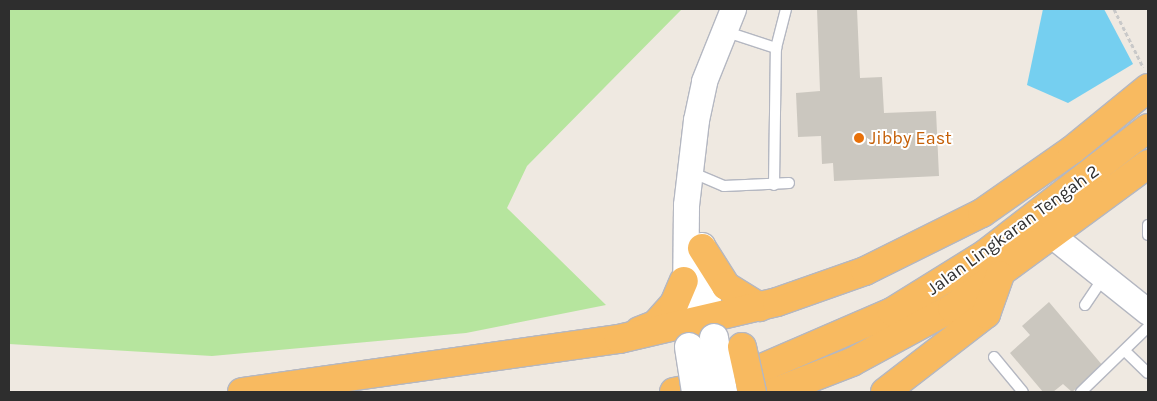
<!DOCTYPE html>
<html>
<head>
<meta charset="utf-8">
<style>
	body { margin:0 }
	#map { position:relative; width:1157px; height:401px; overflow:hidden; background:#efe9e1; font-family:Karla,sans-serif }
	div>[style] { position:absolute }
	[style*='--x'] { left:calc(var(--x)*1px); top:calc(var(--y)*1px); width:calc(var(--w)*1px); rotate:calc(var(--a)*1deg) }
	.green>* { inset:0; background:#b6e59e }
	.water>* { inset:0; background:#75cff0 }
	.building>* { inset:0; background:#cbc7bf }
	.path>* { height:3px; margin-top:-1.5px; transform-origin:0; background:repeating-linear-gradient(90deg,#c9c9c9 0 4px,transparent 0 6.5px) }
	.roads { filter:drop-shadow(1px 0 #b4b7c1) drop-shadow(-1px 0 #b4b7c1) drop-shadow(0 1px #b4b7c1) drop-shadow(0 -1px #b4b7c1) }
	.service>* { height:10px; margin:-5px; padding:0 5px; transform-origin:5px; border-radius:5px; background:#fff }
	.tertiary>* { height:25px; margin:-12.5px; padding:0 12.5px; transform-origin:12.5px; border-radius:12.5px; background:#fff }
	.trunk>* { height:28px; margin:-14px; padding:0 14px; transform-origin:14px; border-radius:14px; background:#f8ba60 }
	.bridges { filter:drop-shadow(1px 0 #b4b7c1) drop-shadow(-1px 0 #b4b7c1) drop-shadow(0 1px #b4b7c1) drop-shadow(0 -1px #b4b7c1) }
	.secondary-bridge>* { height:28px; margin:-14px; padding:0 14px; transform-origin:14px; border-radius:14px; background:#fff }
	.trunk-bridge>* { height:28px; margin:-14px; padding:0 14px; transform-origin:14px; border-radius:14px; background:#f8ba60 }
	.dots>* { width:14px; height:14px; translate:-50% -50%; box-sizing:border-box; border:2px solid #fff; border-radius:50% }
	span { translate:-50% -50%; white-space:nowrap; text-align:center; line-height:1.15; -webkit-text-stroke:4px #fff; paint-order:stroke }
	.food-label { font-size:18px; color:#c56008 }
	.left { translate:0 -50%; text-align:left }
	.street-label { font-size:18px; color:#2e2e2e }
	.frame { position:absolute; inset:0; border:10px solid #2e2e2e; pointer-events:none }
</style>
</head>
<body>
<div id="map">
	<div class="green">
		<i style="clip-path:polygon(9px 9px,682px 9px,527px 166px,507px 208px,606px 305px,466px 333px,212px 356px,9px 344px)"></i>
	</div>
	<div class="water">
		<i style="clip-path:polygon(1043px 9px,1104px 9px,1133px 64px,1068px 103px,1027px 85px)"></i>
	</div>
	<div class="building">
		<i style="clip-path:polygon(817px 9px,857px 9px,860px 78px,882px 77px,884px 113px,936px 111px,939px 176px,834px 181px,833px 163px,822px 164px,821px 136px,798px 137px,796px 93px,820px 91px)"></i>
		<i style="clip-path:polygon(1049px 302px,1103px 366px,1072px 392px,1063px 384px,1053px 392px,1043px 392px,1010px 353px,1030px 335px,1022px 326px)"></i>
	</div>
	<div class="path">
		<i style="--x:1114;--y:9;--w:65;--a:63.4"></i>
	</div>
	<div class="roads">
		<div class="service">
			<i style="--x:724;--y:31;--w:55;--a:18.1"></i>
			<i style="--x:691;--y:172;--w:36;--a:23"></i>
			<i style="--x:724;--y:186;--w:65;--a:-2.6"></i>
			<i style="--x:774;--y:185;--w:137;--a:-89.2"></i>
			<i style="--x:776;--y:48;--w:40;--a:-75.6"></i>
			<i style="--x:1148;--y:225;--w:10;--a:90"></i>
			<i style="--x:1085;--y:305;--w:34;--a:-56"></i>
			<i style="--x:1126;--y:352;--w:30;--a:44"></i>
			<i style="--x:994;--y:357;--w:45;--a:50.4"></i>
			<i style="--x:1081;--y:392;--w:93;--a:-44.1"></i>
		</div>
		<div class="tertiary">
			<i style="--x:1054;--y:237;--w:120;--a:38.6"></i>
			<i style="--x:702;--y:245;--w:75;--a:83.9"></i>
			<i style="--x:685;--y:303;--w:98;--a:-89.4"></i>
			<i style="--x:686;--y:205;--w:86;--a:-83.3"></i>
			<i style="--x:696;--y:120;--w:40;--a:-78"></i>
			<i style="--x:704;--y:81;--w:78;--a:-68.1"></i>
		</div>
		<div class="trunk">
			<i style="--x:702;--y:248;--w:45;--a:57.7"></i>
			<i style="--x:726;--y:286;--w:40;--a:32"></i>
			<i style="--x:639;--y:331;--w:17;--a:-21"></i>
			<i style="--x:655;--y:325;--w:28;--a:-48"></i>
			<i style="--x:674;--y:304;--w:25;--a:-67"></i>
			<i style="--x:242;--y:392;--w:381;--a:-8"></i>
			<i style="--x:619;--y:339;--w:162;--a:-13.2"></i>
			<i style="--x:777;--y:302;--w:93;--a:-19.4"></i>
			<i style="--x:865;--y:271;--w:131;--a:-26.4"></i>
			<i style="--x:982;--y:213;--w:110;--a:-35"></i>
			<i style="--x:1072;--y:150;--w:98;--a:-39.2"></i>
			<i style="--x:674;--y:392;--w:61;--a:-11.3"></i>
			<i style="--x:734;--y:380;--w:172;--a:-23.3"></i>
			<i style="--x:892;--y:312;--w:110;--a:-31.9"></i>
			<i style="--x:985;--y:254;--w:206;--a:-37.7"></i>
			<i style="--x:775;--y:392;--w:83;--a:-21.3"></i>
			<i style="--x:852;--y:362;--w:114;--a:-28.4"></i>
			<i style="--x:952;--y:308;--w:243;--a:-36.3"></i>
			<i style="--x:885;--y:392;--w:128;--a:-37.7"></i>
			<i style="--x:986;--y:314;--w:41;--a:-70.3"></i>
		</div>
	</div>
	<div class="bridges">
		<div class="secondary-bridge">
			<i style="--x:714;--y:338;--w:55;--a:80.5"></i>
			<i style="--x:689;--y:347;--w:46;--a:81.2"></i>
		</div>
		<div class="trunk-bridge">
			<i style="--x:742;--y:347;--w:46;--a:77.5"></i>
		</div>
	</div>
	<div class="dots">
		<i style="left:859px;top:138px;background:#e8710a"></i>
	</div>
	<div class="food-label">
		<span class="left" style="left:869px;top:138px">Jibby East</span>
	</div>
	<div class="street-label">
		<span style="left:1013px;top:230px;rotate:-36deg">Jalan Lingkaran Tengah 2</span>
	</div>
	<div class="frame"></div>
</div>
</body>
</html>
